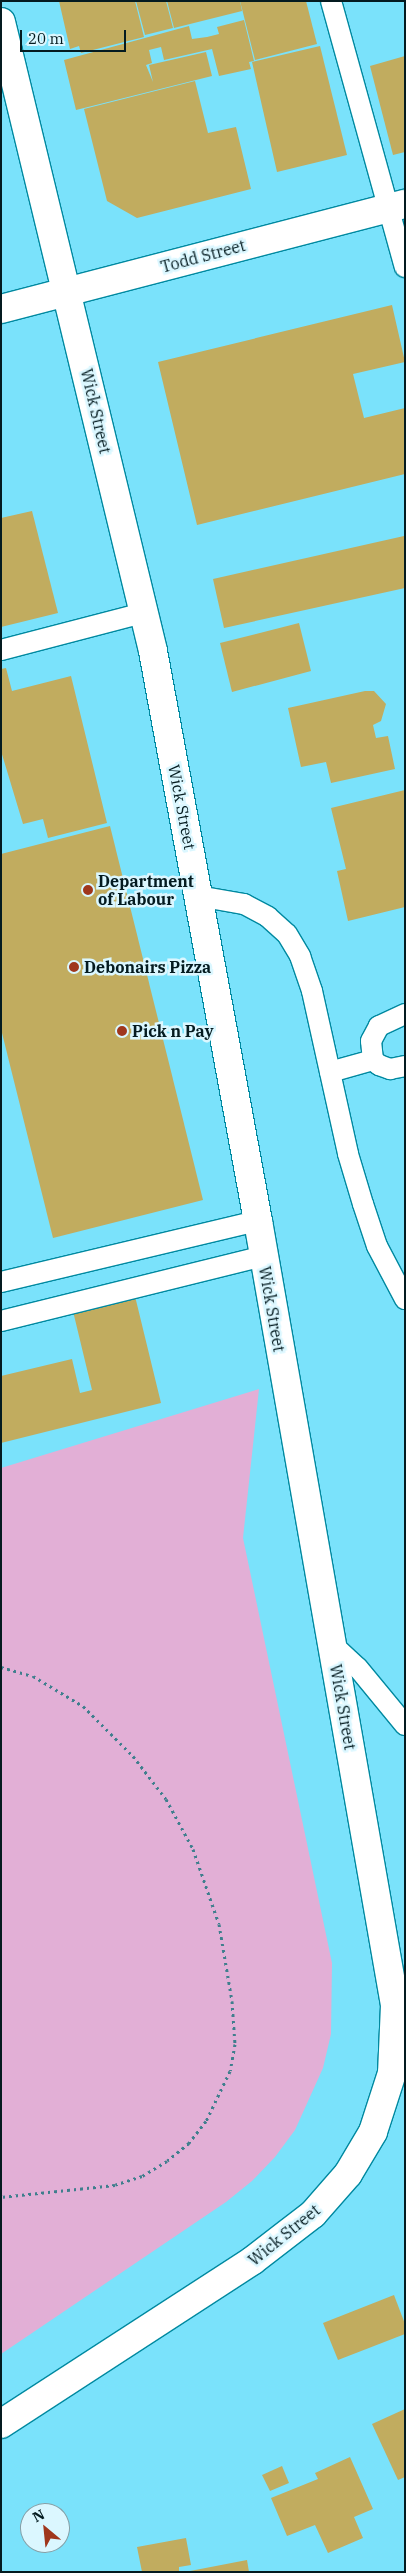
<!DOCTYPE html>
<html>
<head>
<meta charset="utf-8">
<style>
	body { margin:0 }
	#map { position:relative; width:406px; height:2573px; overflow:hidden; background:#7ae2fb; font-family:"IBM Plex Serif",serif }
	div>[style] { position:absolute }
	[style*='--x'] { left:calc(var(--x)*1px); top:calc(var(--y)*1px); width:calc(var(--w)*1px); rotate:calc(var(--a)*1deg) }
	.green>* { inset:0; background:#e2afd6 }
	.building>* { inset:0; background:#c1ac5f }
	.path>* { height:3px; margin-top:-1.5px; transform-origin:0; background:repeating-linear-gradient(90deg,#3f7e8d 0 2.5px,transparent 0 6.5px) }
	.roads { filter:drop-shadow(1px 0 #0089a0) drop-shadow(-1px 0 #0089a0) drop-shadow(0 1px #0089a0) drop-shadow(0 -1px #0089a0) }
	.service>* { height:20px; margin:-10px; padding:0 10px; transform-origin:10px; border-radius:10px; background:#fff }
	.minor>* { height:28px; margin:-14px; padding:0 14px; transform-origin:14px; border-radius:14px; background:#fff }
	.dots>* { width:14px; height:14px; translate:-50% -50%; box-sizing:border-box; border:2px solid #dbf7ff; border-radius:50% }
	span { translate:-50% -50%; white-space:nowrap; text-align:center; line-height:1.15; -webkit-text-stroke:5px #dbf7ff; paint-order:stroke }
	.street-label { font-size:16px; color:#041b20 }
	.poi-label { font-size:16px; color:#041b20; font-weight:700 }
	.left { translate:0 -50%; text-align:left }
	.frame { position:absolute; inset:0; border:2px solid #041b20; pointer-events:none }
	.north { position:absolute; left:20px; top:2503px; width:50px; height:50px; box-sizing:border-box; background:#dbf7ff; border:1px solid #859fa6; border-radius:50%; rotate:332deg; font-size:14px; font-weight:700; line-height:20px; text-align:center; color:#041b20 }
	.north::after { content:''; display:block; margin:auto; width:18px; height:22px; background:#9f371d; clip-path:polygon(50% 0,100% 100%,50% 72%,0 100%) }
	.scale { position:absolute; left:20px; top:30px; width:106px; height:22px; box-sizing:border-box; border:2px solid #041b20; border-top:0; padding-left:6px; font-size:15px; line-height:18px; white-space:nowrap; color:#041b20; -webkit-text-stroke:4px #dbf7ff; paint-order:stroke }
</style>
</head>
<body>
<div id="map">
	<div class="green">
		<i style="clip-path:polygon(259px 1389px,243px 1538px,332px 1963px,331px 2034px,323px 2068px,295px 2130px,275px 2157px,252px 2181px,226px 2202px,1px 2354px,1px 1468px)"></i>
	</div>
	<div class="building">
		<i style="clip-path:polygon(59px 1px,135px 1px,144px 37px,81px 53px,79px 46px,70px 49px)"></i>
		<i style="clip-path:polygon(136px 1px,166px 1px,173px 28px,145px 35px)"></i>
		<i style="clip-path:polygon(167px 1px,240px 1px,242px 11px,174px 28px)"></i>
		<i style="clip-path:polygon(240px 1px,306px 1px,317px 44px,255px 60px)"></i>
		<i style="clip-path:polygon(244px 20px,254px 61px,249px 62px,251px 69px,219px 76px,212px 49px,164px 60px,161px 47px,149px 50px,152px 63px,146px 65px,153px 82px,149px 65px,206px 52px,212px 76px,76px 110px,64px 60px,189px 26px,192px 39px,207px 37px,219px 34px,217px 27px)"></i>
		<i style="clip-path:polygon(320px 46px,347px 155px,277px 172px,252px 62px)"></i>
		<i style="clip-path:polygon(405px 56px,405px 152px,393px 155px,370px 66px)"></i>
		<i style="clip-path:polygon(195px 81px,208px 133px,236px 127px,251px 189px,137px 218px,107px 201px,84px 109px)"></i>
		<i style="clip-path:polygon(392px 305px,405px 362px,353px 374px,364px 418px,405px 408px,405px 474px,197px 525px,158px 362px)"></i>
		<i style="clip-path:polygon(32px 511px,58px 613px,1px 627px,1px 518px)"></i>
		<i style="clip-path:polygon(404px 536px,405px 588px,224px 628px,213px 579px)"></i>
		<i style="clip-path:polygon(299px 623px,311px 671px,232px 692px,220px 643px)"></i>
		<i style="clip-path:polygon(6px 668px,12px 691px,71px 676px,107px 823px,48px 838px,43px 819px,23px 824px,1px 751px,1px 669px)"></i>
		<i style="clip-path:polygon(365px 691px,374px 691px,386px 704px,381px 721px,373px 725px,376px 738px,388px 736px,395px 769px,331px 783px,326px 762px,301px 767px,288px 708px)"></i>
		<i style="clip-path:polygon(405px 790px,405px 907px,348px 921px,337px 871px,346px 869px,331px 808px)"></i>
		<i style="clip-path:polygon(110px 826px,203px 1200px,53px 1238px,1px 1029px,1px 854px)"></i>
		<i style="clip-path:polygon(134px 1292px,161px 1403px,1px 1443px,1px 1376px,72px 1359px,80px 1393px,92px 1390px,72px 1307px)"></i>
		<i style="clip-path:polygon(394px 2295px,405px 2324px,405px 2334px,338px 2360px,323px 2323px)"></i>
		<i style="clip-path:polygon(405px 2409px,405px 2477px,398px 2480px,372px 2424px)"></i>
		<i style="clip-path:polygon(350px 2457px,373px 2509px,354px 2517px,363px 2538px,328px 2553px,315px 2525px,287px 2536px,271px 2498px,318px 2479px,315px 2473px)"></i>
		<i style="clip-path:polygon(282px 2466px,289px 2483px,270px 2491px,262px 2475px)"></i>
		<i style="clip-path:polygon(186px 2538px,191px 2565px,179px 2567px,179px 2572px,142px 2572px,137px 2547px)"></i>
		<i style="clip-path:polygon(247px 2560px,249px 2572px,190px 2572px,190px 2571px)"></i>
	</div>
	<div class="path">
		<i style="--x:1;--y:1667;--w:33;--a:16"></i>
		<i style="--x:33;--y:1676;--w:58;--a:31"></i>
		<i style="--x:83;--y:1706;--w:71;--a:45"></i>
		<i style="--x:133;--y:1756;--w:54;--a:52.5"></i>
		<i style="--x:166;--y:1799;--w:57;--a:61.6"></i>
		<i style="--x:193;--y:1849;--w:79;--a:70.9"></i>
		<i style="--x:219;--y:1924;--w:78;--a:80.4"></i>
		<i style="--x:232;--y:2001;--w:43;--a:86"></i>
		<i style="--x:235;--y:2044;--w:27;--a:100"></i>
		<i style="--x:230;--y:2071;--w:55;--a:115.6"></i>
		<i style="--x:206;--y:2121;--w:28;--a:128"></i>
		<i style="--x:189;--y:2143;--w:28;--a:141"></i>
		<i style="--x:167;--y:2161;--w:29;--a:149"></i>
		<i style="--x:142;--y:2176;--w:28;--a:162"></i>
		<i style="--x:115;--y:2185;--w:115;--a:174"></i>
	</div>
	<div class="roads">
		<div class="service">
			<i style="--x:331;--y:1;--w:276;--a:74.5"></i>
			<i style="--x:1;--y:650;--w:147;--a:-14.6"></i>
			<i style="--x:198;--y:896;--w:47;--a:9.9"></i>
			<i style="--x:244;--y:904;--w:27;--a:28"></i>
			<i style="--x:268;--y:917;--w:25;--a:42"></i>
			<i style="--x:287;--y:934;--w:26;--a:59"></i>
			<i style="--x:300;--y:956;--w:37;--a:71"></i>
			<i style="--x:312;--y:991;--w:167;--a:77.5"></i>
			<i style="--x:348;--y:1154;--w:52;--a:73.3"></i>
			<i style="--x:363;--y:1204;--w:44;--a:71.6"></i>
			<i style="--x:377;--y:1246;--w:60;--a:62.2"></i>
			<i style="--x:405;--y:1014;--w:29;--a:155"></i>
			<i style="--x:379;--y:1026;--w:17;--a:118"></i>
			<i style="--x:371;--y:1041;--w:19;--a:84"></i>
			<i style="--x:373;--y:1060;--w:8;--a:40"></i>
			<i style="--x:379;--y:1065;--w:12;--a:20"></i>
			<i style="--x:390;--y:1069;--w:15;--a:-11"></i>
			<i style="--x:330;--y:1072;--w:45;--a:-15.6"></i>
			<i style="--x:1;--y:1282;--w:264;--a:-13.4"></i>
			<i style="--x:1;--y:1321;--w:270;--a:-13.9"></i>
			<i style="--x:332;--y:1644;--w:35;--a:43"></i>
			<i style="--x:358;--y:1668;--w:74;--a:50.5"></i>
		</div>
		<div class="minor">
			<i style="--x:1;--y:22;--w:647;--a:76.41"></i>
			<i style="--x:153;--y:651;--w:580;--a:79.56"></i>
			<i style="--x:258;--y:1221;--w:796;--a:80.09"></i>
			<i style="--x:395;--y:2005;--w:68;--a:92.5"></i>
			<i style="--x:392;--y:2073;--w:62;--a:107.9"></i>
			<i style="--x:373;--y:2132;--w:49;--a:120.8"></i>
			<i style="--x:348;--y:2174;--w:53;--a:131.2"></i>
			<i style="--x:313;--y:2214;--w:77;--a:142.4"></i>
			<i style="--x:252;--y:2261;--w:299;--a:147"></i>
			<i style="--x:1;--y:309;--w:417;--a:-14.6"></i>
		</div>
	</div>
	<div class="dots">
		<i style="left:88px;top:890px;background:#9f371d"></i>
		<i style="left:74px;top:967px;background:#9f371d"></i>
		<i style="left:122px;top:1031px;background:#9f371d"></i>
	</div>
	<div class="street-label">
		<span style="left:203px;top:256px;rotate:-15deg">Todd Street</span>
		<span style="left:96px;top:411px;rotate:77deg">Wick Street</span>
		<span style="left:182px;top:807px;rotate:79deg">Wick Street</span>
		<span style="left:272px;top:1309px;rotate:80deg">Wick Street</span>
		<span style="left:343px;top:1707px;rotate:80deg">Wick Street</span>
		<span style="left:284px;top:2235px;rotate:-39deg">Wick Street</span>
	</div>
	<div class="poi-label">
		<span class="left" style="left:98px;top:890px">Department<br>of Labour</span>
		<span class="left" style="left:84px;top:967px">Debonairs Pizza</span>
		<span class="left" style="left:132px;top:1031px">Pick n Pay</span>
	</div>
	<div class="frame"></div>
	<div class="north">N</div>
	<div class="scale">20 m</div>
</div>
</body>
</html>
